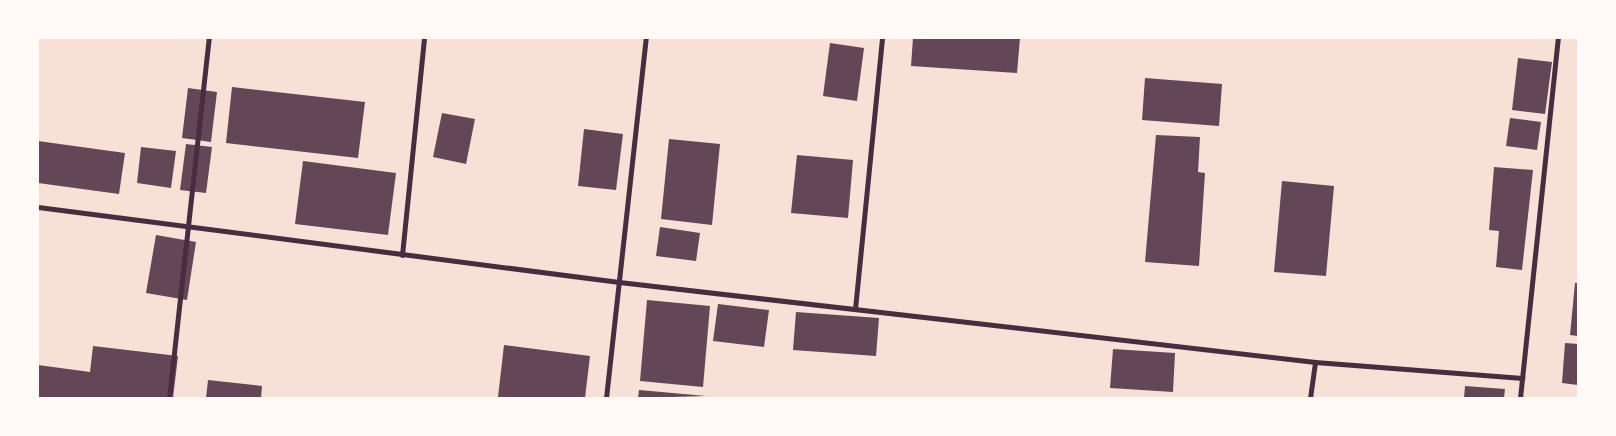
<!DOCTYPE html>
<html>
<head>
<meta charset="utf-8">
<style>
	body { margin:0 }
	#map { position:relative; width:1616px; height:436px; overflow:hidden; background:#f7e1d7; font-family:Lora,serif }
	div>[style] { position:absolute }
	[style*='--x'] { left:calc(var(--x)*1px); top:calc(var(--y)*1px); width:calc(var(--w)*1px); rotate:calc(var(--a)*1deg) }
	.building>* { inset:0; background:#644757 }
	.minor>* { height:5px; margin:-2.5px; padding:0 2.5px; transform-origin:2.5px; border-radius:2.5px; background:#4a2c40 }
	span { translate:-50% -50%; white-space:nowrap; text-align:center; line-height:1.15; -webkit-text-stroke:4px #fffaf5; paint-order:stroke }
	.frame { position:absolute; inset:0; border:39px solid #fffaf5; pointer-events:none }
</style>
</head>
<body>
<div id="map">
	<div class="building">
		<i style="clip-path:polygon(913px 38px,1020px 38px,1017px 73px,911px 66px)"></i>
		<i style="clip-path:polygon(830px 43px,864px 48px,857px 101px,823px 96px)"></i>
		<i style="clip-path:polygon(1518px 58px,1552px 62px,1545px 114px,1512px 110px)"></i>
		<i style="clip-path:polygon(1145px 78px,1222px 84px,1219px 126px,1142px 120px)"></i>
		<i style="clip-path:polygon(232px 87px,365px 102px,358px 158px,226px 143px)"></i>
		<i style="clip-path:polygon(188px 88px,217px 92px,211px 142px,182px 138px)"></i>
		<i style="clip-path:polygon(442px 113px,475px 119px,466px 164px,433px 157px)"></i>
		<i style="clip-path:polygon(1510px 118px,1541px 122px,1537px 150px,1506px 146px)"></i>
		<i style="clip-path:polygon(584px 129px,623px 134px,616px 190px,578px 186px)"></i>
		<i style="clip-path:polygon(1156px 135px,1200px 137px,1198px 172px,1205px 173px,1199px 266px,1145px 262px)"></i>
		<i style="clip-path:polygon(669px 139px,720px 144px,712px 225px,661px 219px)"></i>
		<i style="clip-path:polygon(38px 141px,125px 153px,119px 194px,38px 183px)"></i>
		<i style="clip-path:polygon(186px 144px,212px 147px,206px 193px,180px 190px)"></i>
		<i style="clip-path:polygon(141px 147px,176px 151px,171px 188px,137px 183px)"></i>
		<i style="clip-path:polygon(797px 155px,853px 160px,848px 218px,791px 213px)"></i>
		<i style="clip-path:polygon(303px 161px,396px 173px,388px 235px,295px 224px)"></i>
		<i style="clip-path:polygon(1494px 167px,1533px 170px,1522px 270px,1496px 267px,1499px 231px,1489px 230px)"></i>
		<i style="clip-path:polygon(1282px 181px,1334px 186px,1326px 276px,1274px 272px)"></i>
		<i style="clip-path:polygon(660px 227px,700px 233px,696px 261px,656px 256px)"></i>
		<i style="clip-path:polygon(156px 235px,196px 242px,187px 300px,146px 293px)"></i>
		<i style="clip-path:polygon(1575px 283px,1578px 283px,1578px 336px,1570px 335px)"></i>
		<i style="clip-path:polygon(647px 300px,710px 306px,703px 387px,640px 381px)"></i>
		<i style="clip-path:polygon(718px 304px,769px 310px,764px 347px,713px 341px)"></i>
		<i style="clip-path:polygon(796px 312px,879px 318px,876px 356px,793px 350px)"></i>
		<i style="clip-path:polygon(1565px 343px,1578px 344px,1578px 385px,1562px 383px)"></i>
		<i style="clip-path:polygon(504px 345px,590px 356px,585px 398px,498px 397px)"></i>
		<i style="clip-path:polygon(93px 346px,178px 356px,173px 398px,38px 398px,38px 365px,90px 372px)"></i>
		<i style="clip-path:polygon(1113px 349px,1175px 353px,1173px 392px,1110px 388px)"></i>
		<i style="clip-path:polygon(208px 380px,262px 386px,261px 398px,206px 398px)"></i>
		<i style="clip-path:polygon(1465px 386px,1505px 389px,1504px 398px,1464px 398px)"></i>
		<i style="clip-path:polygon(639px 390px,706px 396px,638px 398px)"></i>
	</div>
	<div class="minor">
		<i style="--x:38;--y:207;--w:586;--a:7.36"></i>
		<i style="--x:619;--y:282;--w:701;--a:6.56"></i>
		<i style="--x:1315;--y:362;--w:208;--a:4.4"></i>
		<i style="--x:402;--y:255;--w:218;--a:-84.2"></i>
		<i style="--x:855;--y:309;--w:272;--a:-84.3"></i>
		<i style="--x:169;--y:398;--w:362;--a:-83.7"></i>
		<i style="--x:606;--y:398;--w:362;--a:-83.7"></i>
		<i style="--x:1310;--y:398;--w:36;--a:-82"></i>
		<i style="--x:1520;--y:398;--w:362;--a:-84"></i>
	</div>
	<div class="frame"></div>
</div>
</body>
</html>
